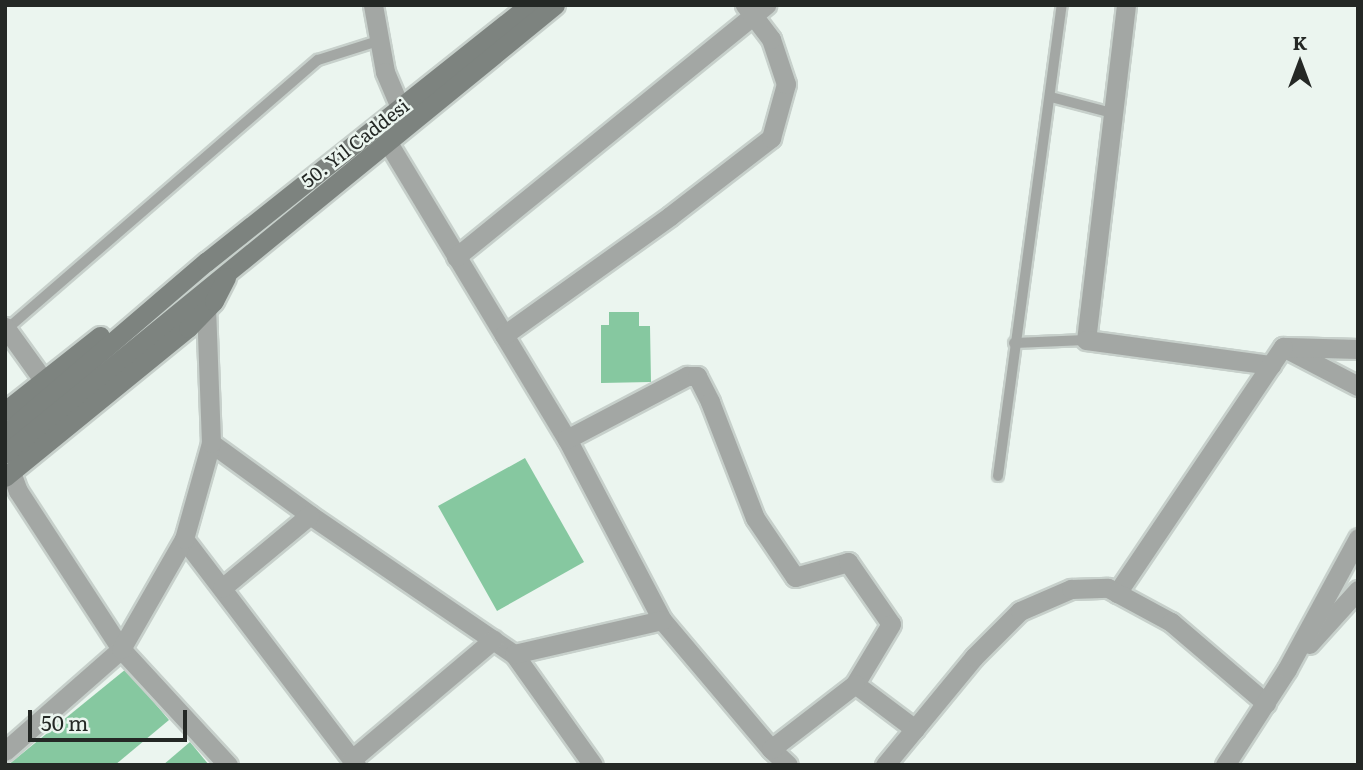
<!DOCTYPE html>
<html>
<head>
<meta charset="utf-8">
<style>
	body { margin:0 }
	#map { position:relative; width:1363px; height:770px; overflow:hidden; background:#ebf5ef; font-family:Literata,serif }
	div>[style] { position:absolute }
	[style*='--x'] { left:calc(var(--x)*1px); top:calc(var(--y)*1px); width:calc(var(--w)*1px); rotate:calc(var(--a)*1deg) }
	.building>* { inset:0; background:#86c8a0 }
	.roads { filter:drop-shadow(2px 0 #c7d0cb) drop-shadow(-2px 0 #c7d0cb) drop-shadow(0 2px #c7d0cb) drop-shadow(0 -2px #c7d0cb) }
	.service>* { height:10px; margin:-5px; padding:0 5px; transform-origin:5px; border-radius:5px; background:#a3a7a4 }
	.minor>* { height:19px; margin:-9.5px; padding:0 9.5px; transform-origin:9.5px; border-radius:9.5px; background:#a3a7a4 }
	.tertiary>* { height:19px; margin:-9.5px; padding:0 9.5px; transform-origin:9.5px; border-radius:9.5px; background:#a3a7a4 }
	.secondary>* { height:19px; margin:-9.5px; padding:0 9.5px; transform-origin:9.5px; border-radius:9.5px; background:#7d837f }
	span { translate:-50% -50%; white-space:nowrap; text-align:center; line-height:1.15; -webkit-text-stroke:5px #ebf5ef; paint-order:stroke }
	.street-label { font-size:19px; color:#242825 }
	.frame { position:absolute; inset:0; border:7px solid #242825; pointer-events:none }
	.north { position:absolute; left:1265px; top:28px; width:70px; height:70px; -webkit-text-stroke:5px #ebf5ef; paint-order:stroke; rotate:0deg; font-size:19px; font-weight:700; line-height:28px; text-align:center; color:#242825 }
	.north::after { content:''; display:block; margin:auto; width:24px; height:32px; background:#242825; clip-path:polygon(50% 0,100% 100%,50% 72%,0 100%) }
	.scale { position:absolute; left:28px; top:710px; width:159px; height:32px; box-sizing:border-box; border:4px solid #242825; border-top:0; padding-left:9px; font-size:21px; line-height:24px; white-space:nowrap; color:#242825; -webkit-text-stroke:5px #ebf5ef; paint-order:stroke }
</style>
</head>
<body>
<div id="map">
	<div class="building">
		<i style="clip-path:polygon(609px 312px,639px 312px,639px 326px,650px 326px,651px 382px,601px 383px,601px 325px,609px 325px)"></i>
		<i style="clip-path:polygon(525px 458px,584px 562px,497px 611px,438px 506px)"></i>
		<i style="clip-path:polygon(126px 669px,169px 720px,115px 765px,8px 765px)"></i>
		<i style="clip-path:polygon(190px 742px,209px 765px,163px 765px)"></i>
	</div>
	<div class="roads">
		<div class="service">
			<i style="--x:1051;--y:97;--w:63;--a:14.7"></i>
			<i style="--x:7;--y:329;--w:411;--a:-40.9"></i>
			<i style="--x:318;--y:60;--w:63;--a:-17.6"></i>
			<i style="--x:1014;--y:343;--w:72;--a:-2.4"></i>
			<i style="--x:998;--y:476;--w:475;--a:-82.3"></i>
		</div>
		<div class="minor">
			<i style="--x:373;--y:5;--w:68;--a:79.8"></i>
			<i style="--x:385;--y:72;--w:39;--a:67"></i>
			<i style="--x:1126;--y:5;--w:337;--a:96.8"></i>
			<i style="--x:1086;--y:340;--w:187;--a:7.7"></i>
			<i style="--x:387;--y:141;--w:348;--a:58.9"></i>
			<i style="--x:567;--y:439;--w:204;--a:62.3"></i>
			<i style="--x:662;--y:620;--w:169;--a:49.8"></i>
			<i style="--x:771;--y:749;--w:23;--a:43"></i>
			<i style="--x:456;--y:257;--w:400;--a:-39.1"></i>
			<i style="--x:5;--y:327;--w:67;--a:54.2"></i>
			<i style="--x:504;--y:335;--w:204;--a:-35.6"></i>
			<i style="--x:670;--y:216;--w:128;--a:-37.7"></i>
			<i style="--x:771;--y:138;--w:56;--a:-74.5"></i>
			<i style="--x:786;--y:84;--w:47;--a:-108.4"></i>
			<i style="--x:771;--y:39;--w:43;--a:-127.4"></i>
			<i style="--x:1283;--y:347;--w:85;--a:27.5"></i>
			<i style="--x:1287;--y:347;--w:71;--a:1.6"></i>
			<i style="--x:567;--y:439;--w:136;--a:-27.7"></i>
			<i style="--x:687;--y:376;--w:10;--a:0"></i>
			<i style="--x:697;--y:376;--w:29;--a:63"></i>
			<i style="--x:710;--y:402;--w:124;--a:68.8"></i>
			<i style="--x:755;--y:518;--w:71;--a:55.9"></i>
			<i style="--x:795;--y:577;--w:55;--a:-15.8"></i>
			<i style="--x:848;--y:562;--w:75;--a:55.3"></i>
			<i style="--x:891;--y:624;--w:70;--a:121"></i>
			<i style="--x:855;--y:684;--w:75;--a:36.9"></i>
			<i style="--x:211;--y:443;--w:122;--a:36"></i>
			<i style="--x:310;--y:515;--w:247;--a:34.3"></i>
			<i style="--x:514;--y:654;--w:136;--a:54.6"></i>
			<i style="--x:11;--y:472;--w:20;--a:70"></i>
			<i style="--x:18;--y:491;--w:189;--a:56.9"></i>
			<i style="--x:121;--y:649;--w:158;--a:47.3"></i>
			<i style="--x:184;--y:539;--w:284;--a:52.7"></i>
			<i style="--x:222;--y:588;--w:114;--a:-39.7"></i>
			<i style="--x:1117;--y:593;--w:297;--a:-56"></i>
			<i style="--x:514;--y:654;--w:152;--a:-12.9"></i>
			<i style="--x:771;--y:749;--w:106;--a:-37.7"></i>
			<i style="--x:5;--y:751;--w:154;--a:-41.3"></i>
			<i style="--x:121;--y:649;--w:127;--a:-60.2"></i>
			<i style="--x:184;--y:539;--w:100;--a:-74.3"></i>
			<i style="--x:211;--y:443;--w:134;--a:-92.1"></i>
			<i style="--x:352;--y:759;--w:185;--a:-40.2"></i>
			<i style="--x:885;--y:765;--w:140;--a:-50.5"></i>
			<i style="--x:974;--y:657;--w:65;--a:-45"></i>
			<i style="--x:1020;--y:611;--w:56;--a:-23.3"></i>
			<i style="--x:1071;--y:589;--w:37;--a:-2"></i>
			<i style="--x:1108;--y:588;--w:72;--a:28.4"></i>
			<i style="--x:1171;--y:622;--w:125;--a:40.5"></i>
		</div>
		<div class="tertiary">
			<i style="--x:1309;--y:644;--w:73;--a:-47.8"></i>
			<i style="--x:1225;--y:765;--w:114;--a:-57.1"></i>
			<i style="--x:1287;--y:669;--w:149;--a:-61.5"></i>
		</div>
		<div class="secondary">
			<i style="--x:5;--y:411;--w:121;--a:-38.3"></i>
			<i style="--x:5;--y:434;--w:265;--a:-40.6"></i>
			<i style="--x:206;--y:262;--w:413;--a:-38.5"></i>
			<i style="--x:5;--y:454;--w:710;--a:-39.23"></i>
			<i style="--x:5;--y:477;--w:236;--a:-39.2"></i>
			<i style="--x:188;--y:328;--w:37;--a:-46"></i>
			<i style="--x:214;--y:301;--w:27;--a:-63"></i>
		</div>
	</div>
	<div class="street-label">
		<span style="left:355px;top:143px;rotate:-38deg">50. Yıl Caddesi</span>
	</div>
	<div class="frame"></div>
	<div class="north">K</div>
	<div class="scale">50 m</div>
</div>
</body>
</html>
